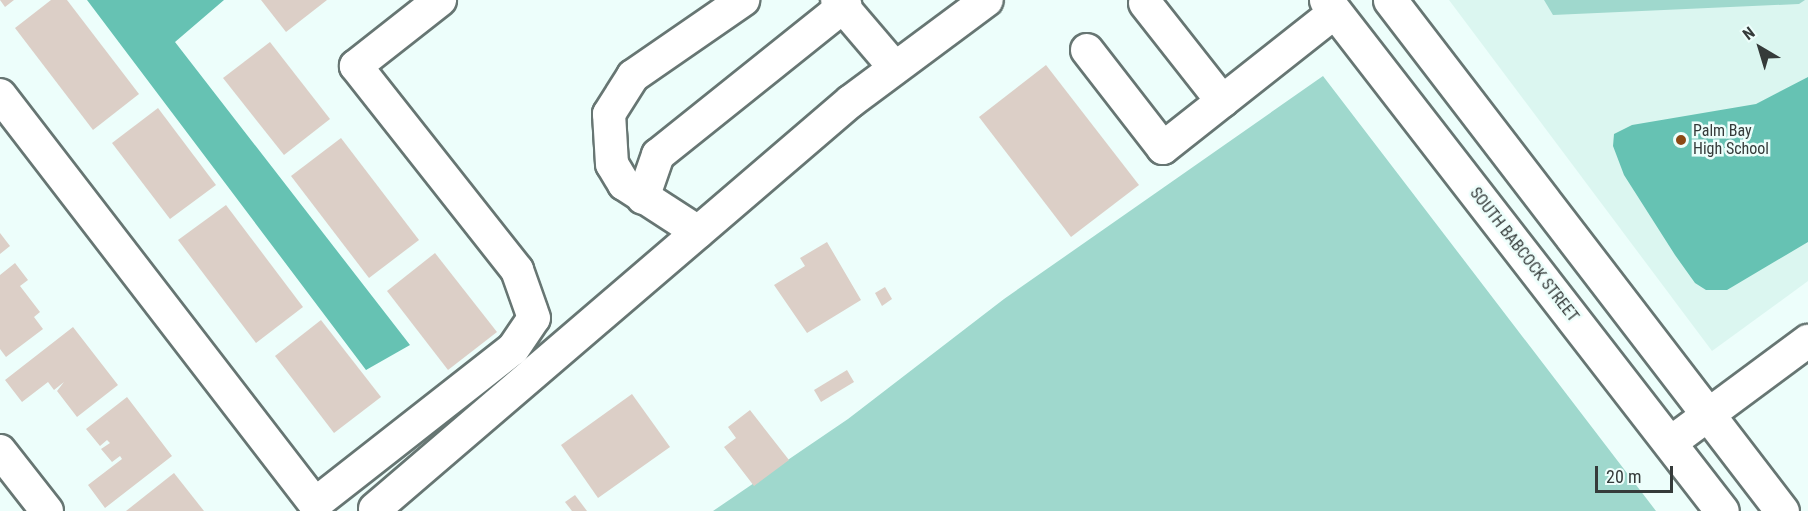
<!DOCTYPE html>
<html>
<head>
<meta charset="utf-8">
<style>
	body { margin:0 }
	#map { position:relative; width:1808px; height:511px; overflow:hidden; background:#edfefb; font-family:"Roboto Condensed",sans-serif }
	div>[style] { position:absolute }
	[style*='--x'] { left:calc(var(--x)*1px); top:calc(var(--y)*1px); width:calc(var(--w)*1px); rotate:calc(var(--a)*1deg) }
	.built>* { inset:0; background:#dbf6f0 }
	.green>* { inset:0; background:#9fd8cd }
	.water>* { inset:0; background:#66c2b3 }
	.building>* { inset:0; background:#dccfc7 }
	.roads { filter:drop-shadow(2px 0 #677673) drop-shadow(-2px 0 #677673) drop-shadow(0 2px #677673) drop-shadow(0 -2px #677673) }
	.minor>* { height:32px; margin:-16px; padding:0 16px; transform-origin:16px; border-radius:16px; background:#fff }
	.major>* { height:33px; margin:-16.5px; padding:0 16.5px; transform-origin:16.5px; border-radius:16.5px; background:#fff }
	.dots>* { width:16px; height:16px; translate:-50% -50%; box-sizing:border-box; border:3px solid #edfefb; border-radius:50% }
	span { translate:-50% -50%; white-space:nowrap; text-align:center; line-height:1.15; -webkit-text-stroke:5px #edfefb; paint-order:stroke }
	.poi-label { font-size:16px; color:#353b3a }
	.left { translate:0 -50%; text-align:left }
	.street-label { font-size:16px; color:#353b3a }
	.north { position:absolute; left:1730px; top:18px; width:60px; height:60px; -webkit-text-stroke:4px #edfefb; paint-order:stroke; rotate:322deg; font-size:16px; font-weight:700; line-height:24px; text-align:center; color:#353b3a }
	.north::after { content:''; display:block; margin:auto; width:21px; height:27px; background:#353b3a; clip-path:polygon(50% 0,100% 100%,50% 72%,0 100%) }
	.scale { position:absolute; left:1595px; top:466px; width:78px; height:27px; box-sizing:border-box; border:3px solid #353b3a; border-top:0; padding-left:8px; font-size:18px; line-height:21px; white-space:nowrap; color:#353b3a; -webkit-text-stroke:4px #edfefb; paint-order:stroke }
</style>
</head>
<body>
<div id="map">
	<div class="built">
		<i style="clip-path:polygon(1449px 0,1808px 0,1808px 281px,1712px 351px)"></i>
	</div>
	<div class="green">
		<i style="clip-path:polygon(1544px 0,1805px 0,1799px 4px,1553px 15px)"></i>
		<i style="clip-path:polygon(1323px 76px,1656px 511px,713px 511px,848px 419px,1004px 299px)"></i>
	</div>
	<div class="water">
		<i style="clip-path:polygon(87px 0,224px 0,175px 42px,410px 345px,366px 370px)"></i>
		<i style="clip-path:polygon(1808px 77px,1808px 242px,1727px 290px,1706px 290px,1695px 283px,1675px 255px,1624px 175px,1613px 146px,1614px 134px,1632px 125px,1756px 104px)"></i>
	</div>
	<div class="building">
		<i style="clip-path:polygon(0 0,14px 0,5px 7px)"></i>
		<i style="clip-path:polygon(51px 0,67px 0,139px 94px,93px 130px,15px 28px)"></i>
		<i style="clip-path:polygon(261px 0,327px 0,286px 32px)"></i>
		<i style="clip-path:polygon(270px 42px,330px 119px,284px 155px,223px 78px)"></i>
		<i style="clip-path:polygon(1046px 65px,1139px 185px,1071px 237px,979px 117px)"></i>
		<i style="clip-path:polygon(158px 108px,216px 185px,170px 219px,112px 143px)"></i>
		<i style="clip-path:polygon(341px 138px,419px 240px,369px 278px,291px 176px)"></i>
		<i style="clip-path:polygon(226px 205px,303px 307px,256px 343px,178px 240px)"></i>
		<i style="clip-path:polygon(0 233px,10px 246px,0 254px)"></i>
		<i style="clip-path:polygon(827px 242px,861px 300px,807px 333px,774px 285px,805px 266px,800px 258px)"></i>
		<i style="clip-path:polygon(435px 253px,497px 332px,448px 370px,387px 291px)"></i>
		<i style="clip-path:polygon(15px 263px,28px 280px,20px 286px,40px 312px,34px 317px,43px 329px,6px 357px,0 349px,0 275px)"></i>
		<i style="clip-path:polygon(885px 287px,892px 299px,882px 306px,875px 293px)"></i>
		<i style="clip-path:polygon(321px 320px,381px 397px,334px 433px,275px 356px)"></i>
		<i style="clip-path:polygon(73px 327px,118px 385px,77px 417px,57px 391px,64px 382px,54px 390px,48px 382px,22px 402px,5px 380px)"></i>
		<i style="clip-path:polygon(847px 370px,854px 382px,821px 402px,814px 390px)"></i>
		<i style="clip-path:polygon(632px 394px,670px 447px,598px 498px,561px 445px)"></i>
		<i style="clip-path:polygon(127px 397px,172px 456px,105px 508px,88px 485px,122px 459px,120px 456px,112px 462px,101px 449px,110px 443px,107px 440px,100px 446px,86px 429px)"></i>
		<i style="clip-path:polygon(750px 410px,789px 460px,754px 486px,724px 447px,736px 438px,728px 427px)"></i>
		<i style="clip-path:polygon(174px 473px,204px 511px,126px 511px)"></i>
		<i style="clip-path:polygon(575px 495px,587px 511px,572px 511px,565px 502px)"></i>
	</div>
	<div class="roads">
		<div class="minor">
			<i style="--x:837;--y:0;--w:89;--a:49.5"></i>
			<i style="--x:1145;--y:3;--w:125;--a:51.8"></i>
			<i style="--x:1087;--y:50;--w:124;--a:52.2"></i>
			<i style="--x:1163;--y:148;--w:219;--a:-38.3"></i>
			<i style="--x:0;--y:95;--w:516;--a:52.4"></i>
			<i style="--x:315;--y:504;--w:251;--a:-38.1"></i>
			<i style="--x:513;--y:349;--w:37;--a:-56"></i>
			<i style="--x:534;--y:318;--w:51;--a:-109.5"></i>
			<i style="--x:517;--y:270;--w:260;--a:-128.3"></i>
			<i style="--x:356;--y:66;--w:107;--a:-38.2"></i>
			<i style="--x:643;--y:198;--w:46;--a:-70.8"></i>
			<i style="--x:658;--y:155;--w:240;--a:-38.7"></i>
			<i style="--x:698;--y:232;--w:88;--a:-147"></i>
			<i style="--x:624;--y:184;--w:23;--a:-121"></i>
			<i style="--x:612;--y:164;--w:50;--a:-93.4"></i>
			<i style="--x:609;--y:114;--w:45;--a:-57.7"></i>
			<i style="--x:633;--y:76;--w:134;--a:-34.6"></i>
			<i style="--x:1670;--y:443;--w:172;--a:-36.5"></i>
			<i style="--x:0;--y:451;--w:76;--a:51.9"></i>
			<i style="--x:375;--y:509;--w:627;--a:-40.6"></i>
			<i style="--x:851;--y:101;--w:169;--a:-36.6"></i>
		</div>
		<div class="major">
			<i style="--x:1326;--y:0;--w:646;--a:52.23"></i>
			<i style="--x:1390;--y:0;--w:644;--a:52.51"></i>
		</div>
	</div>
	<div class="dots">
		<i style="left:1681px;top:140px;background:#8b4a15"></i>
	</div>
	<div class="poi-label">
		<span class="left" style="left:1693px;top:140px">Palm Bay<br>High School</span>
	</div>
	<div class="street-label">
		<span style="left:1524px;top:255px;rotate:52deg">SOUTH BABCOCK STREET</span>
	</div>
	<div class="north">N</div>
	<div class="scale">20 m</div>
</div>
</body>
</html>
